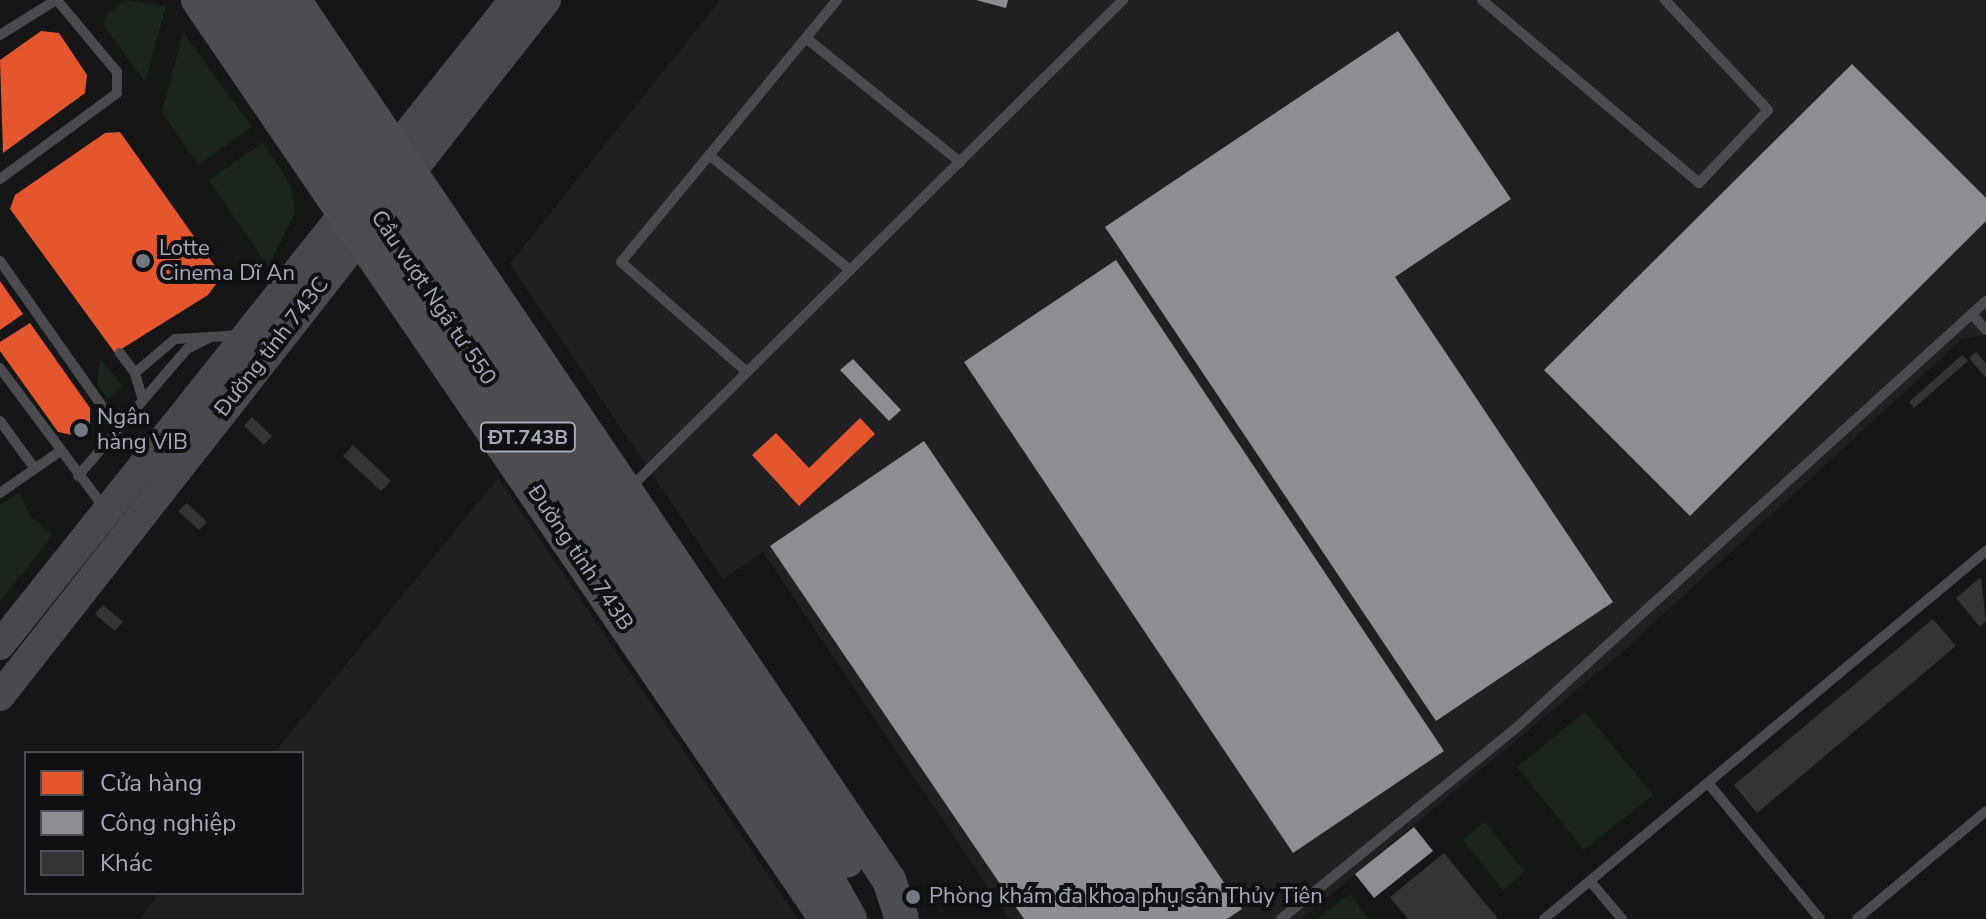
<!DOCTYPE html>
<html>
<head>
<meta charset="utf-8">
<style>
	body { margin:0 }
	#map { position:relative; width:1986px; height:919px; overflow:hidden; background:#161616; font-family:"Nunito Sans",sans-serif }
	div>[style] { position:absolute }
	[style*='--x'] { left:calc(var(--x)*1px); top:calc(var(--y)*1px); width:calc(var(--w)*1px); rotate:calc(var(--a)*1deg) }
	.built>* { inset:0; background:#202023 }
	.green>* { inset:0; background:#1c241e }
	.shops>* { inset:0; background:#e4572e }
	.industry>* { inset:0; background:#8d8d92 }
	.building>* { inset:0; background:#343436 }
	.lane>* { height:10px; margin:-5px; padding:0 5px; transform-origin:5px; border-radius:5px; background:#4a4b4f }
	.secondary>* { height:30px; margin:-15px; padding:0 15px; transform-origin:15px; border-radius:15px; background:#48494e }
	.primary>* { height:34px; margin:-17px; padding:0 17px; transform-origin:17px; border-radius:17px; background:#4d4d51 }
	.primary-bridge>* { height:34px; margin:-17px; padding:0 17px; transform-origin:17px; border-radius:17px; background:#4d4d51 }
	.dots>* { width:22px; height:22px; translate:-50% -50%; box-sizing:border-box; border:4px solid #101012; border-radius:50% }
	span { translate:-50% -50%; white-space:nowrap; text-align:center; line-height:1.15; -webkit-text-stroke:8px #101012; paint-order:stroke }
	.shield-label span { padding:2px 6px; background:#101012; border:2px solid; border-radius:6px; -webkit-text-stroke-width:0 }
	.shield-label { font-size:20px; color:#a6aab9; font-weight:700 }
	.poi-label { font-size:22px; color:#a6aab9 }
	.left { translate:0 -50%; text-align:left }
	.street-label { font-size:22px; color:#a6aab9 }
	.legend { position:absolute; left:24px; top:751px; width:280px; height:144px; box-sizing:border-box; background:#101012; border:2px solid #4c4e55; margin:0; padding:10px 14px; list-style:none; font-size:24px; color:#a6aab9 }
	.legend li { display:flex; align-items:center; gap:16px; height:40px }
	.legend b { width:40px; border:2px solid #4c4e55 }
</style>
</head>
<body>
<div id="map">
	<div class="built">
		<i style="clip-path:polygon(720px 0,1986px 0,1986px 335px,1962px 339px,1619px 655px,1301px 919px,1009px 919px,763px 552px,723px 579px,510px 264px)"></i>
		<i style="clip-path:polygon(498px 478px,798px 919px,139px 919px,160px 893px,302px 893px,302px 753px,274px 753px)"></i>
	</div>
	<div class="green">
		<i style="clip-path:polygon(126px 0,166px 6px,145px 82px,104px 26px,105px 16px)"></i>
		<i style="clip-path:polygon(183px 32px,252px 127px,198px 165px,162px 112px)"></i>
		<i style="clip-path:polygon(263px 142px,291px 185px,295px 213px,268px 267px,209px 180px)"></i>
		<i style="clip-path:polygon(100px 358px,123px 387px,108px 398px,97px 384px)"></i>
		<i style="clip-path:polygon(20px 492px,30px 516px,53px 535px,0 601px,0 505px)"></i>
		<i style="clip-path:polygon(1585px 712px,1653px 795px,1584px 850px,1517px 767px)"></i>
		<i style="clip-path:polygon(1485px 822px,1525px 872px,1503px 890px,1463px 840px)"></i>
		<i style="clip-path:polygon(1350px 894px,1369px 919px,1317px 919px)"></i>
	</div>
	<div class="shops">
		<i style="clip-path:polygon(41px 31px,59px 33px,87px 75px,85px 93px,3px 153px,0 60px)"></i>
		<i style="clip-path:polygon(120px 132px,222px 276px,208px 295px,115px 353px,10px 209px,15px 195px,105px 133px)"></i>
		<i style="clip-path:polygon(0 281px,23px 314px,0 330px)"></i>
		<i style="clip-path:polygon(30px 323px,90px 408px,90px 425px,72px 435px,58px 432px,0 351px,0 342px)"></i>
		<i style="clip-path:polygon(860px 418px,875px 434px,799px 506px,752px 455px,776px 433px,809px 468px)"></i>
	</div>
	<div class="industry">
		<i style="clip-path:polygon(976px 0,1008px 0,1006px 8px)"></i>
		<i style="clip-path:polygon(1398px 31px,1511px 199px,1395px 277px,1613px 602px,1436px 721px,1105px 227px)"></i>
		<i style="clip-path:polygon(1852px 64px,1986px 198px,1986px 221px,1690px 516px,1544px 370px)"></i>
		<i style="clip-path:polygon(1116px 260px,1444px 751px,1293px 853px,964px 362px)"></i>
		<i style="clip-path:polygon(853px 359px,901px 410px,889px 421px,840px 370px)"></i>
		<i style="clip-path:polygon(924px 441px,1242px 909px,1227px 919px,1024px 919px,770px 546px)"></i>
		<i style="clip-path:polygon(1414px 827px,1433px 851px,1374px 898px,1355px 874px)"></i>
	</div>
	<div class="building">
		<i style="clip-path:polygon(1976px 352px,1986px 363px,1986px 378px,1969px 358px)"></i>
		<i style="clip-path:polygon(1962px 355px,1968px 361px,1914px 408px,1909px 402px)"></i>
		<i style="clip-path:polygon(252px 417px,272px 436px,264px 445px,244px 426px)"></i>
		<i style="clip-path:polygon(353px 445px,391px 481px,381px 491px,343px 456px)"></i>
		<i style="clip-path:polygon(187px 503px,207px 522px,199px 530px,178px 511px)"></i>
		<i style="clip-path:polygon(1981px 577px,1986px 621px,1980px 627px,1956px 598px)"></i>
		<i style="clip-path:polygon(103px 605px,123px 622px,115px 631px,95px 614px)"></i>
		<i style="clip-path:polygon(1933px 619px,1956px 646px,1757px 813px,1734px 785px)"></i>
		<i style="clip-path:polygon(1444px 853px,1498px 919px,1408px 919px,1390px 897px)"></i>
	</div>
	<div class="lane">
		<i style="--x:1482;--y:0;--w:284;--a:40.1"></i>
		<i style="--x:1699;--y:183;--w:100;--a:-46.6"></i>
		<i style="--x:1768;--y:110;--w:151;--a:-133.1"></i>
		<i style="--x:0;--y:35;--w:66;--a:-32"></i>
		<i style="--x:806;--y:38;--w:198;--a:38.8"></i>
		<i style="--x:709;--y:155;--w:182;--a:39.2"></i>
		<i style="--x:0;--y:179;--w:145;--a:-36.3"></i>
		<i style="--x:117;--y:93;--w:21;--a:-90"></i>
		<i style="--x:117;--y:72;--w:94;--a:-129.8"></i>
		<i style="--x:0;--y:261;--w:205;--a:54.9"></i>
		<i style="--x:1972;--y:314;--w:21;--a:49"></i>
		<i style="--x:120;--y:353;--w:25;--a:53"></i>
		<i style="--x:0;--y:368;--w:176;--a:53.3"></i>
		<i style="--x:747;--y:372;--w:167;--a:-138.9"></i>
		<i style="--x:621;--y:262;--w:340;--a:-50.5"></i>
		<i style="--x:143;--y:400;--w:28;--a:-107"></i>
		<i style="--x:135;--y:373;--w:52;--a:-40.4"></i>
		<i style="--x:175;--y:339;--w:36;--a:-3"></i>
		<i style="--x:0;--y:421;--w:59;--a:53.9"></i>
		<i style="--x:78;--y:476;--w:167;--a:-49.4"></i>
		<i style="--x:187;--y:349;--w:27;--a:-27"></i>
		<i style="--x:211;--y:337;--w:31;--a:-4"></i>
		<i style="--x:630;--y:488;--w:694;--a:-44.71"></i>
		<i style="--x:0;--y:493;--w:72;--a:-34.8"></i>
		<i style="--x:1708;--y:783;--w:176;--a:50.5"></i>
		<i style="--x:1590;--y:881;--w:50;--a:49.9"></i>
		<i style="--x:1281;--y:919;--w:301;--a:-39.1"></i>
		<i style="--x:1515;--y:729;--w:636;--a:-42.26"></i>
		<i style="--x:1544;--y:919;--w:575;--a:-39.78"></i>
		<i style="--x:1857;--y:919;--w:168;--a:-39.9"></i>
	</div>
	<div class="secondary">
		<i style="--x:0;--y:645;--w:825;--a:-51.45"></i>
		<i style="--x:0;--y:696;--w:885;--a:-51.89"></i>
	</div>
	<div class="primary">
		<i style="--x:198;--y:0;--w:1113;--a:55.65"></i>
		<i style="--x:294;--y:0;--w:1062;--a:55.94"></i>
		<i style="--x:889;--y:880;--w:41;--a:71.6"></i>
		<i style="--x:825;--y:874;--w:51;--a:60.9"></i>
	</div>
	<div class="primary-bridge">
		<i style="--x:231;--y:0;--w:1057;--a:55.8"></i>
		<i style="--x:263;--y:0;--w:1040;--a:55.85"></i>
	</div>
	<div class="dots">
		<i style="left:143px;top:261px;background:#747680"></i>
		<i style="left:81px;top:430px;background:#747680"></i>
		<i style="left:913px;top:897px;background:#747680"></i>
	</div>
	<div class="shield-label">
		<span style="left:528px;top:437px">ĐT.743B</span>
	</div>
	<div class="poi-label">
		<span class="left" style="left:159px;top:261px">Lotte<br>Cinema Dĩ An</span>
		<span class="left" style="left:97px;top:430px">Ngân<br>hàng VIB</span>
		<span class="left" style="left:929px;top:897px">Phòng khám đa khoa phụ sản Thủy Tiên</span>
	</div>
	<div class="street-label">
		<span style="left:433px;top:298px;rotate:56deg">Cầu vượt Ngã tư 550</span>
		<span style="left:272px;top:347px;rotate:-52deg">Đường tỉnh 743C</span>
		<span style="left:580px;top:558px;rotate:56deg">Đường tỉnh 743B</span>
	</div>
	<ul class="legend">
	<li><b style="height:22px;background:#e4572e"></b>Cửa hàng</li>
	<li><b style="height:22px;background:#8d8d92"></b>Công nghiệp</li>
	<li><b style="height:22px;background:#343436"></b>Khác</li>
	</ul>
</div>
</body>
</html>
